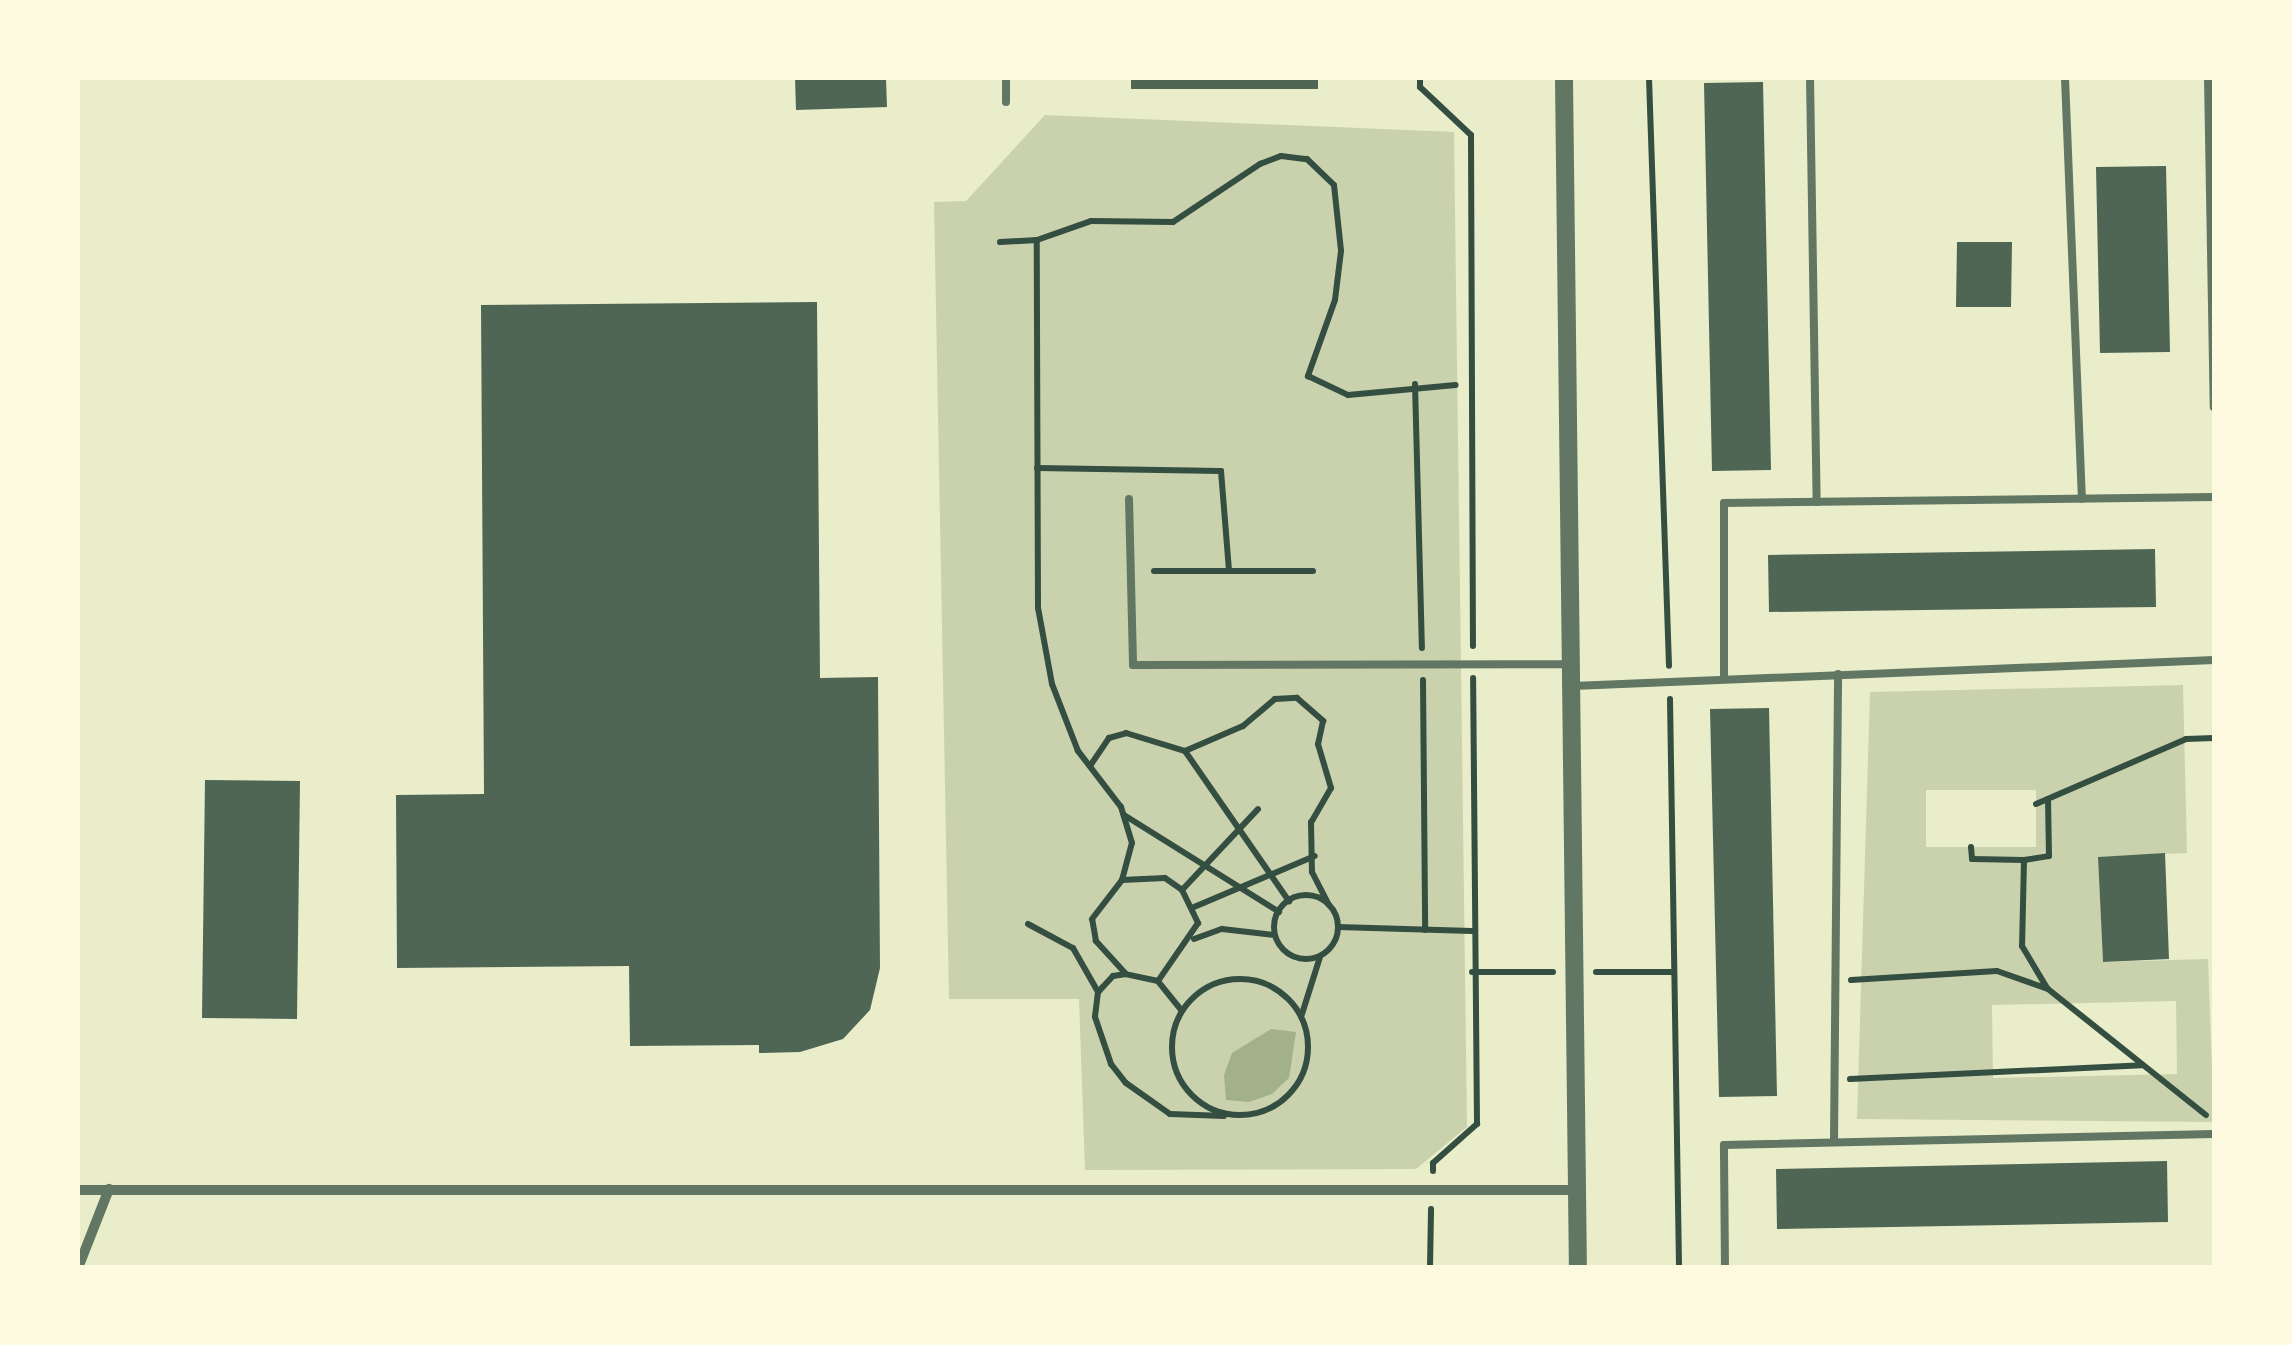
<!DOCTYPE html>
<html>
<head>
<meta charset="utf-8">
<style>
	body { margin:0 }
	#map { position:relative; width:2292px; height:1345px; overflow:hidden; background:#e9edc9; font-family:"Golos Text",sans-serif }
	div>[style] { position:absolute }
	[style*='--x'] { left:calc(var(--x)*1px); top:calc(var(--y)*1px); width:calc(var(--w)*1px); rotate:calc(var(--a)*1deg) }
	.green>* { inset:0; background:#cad2ad }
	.water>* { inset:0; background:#a3b18a }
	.building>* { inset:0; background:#4f6655 }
	.path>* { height:6px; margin:-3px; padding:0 3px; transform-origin:3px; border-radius:3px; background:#344e41 }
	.path>.ring { margin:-3px; padding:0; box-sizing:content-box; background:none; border:6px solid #344e41; border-radius:50% }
	.service>* { height:8px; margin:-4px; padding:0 4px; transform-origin:4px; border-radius:4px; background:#617663 }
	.minor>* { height:10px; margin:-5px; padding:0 5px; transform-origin:5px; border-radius:5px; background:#617663 }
	.tertiary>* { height:18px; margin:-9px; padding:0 9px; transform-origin:9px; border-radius:9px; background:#617663 }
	span { translate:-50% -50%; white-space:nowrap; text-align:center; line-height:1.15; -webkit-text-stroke:10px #fefae0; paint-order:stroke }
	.frame { position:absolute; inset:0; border:80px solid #fefae0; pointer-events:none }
</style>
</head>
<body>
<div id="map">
	<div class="green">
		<i style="clip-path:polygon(1045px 115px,1454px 132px,1467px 1127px,1416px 1169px,1085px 1170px,1079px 999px,949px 999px,934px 202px,966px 201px)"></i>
		<i style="clip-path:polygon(evenodd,2183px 685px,2187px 853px,2098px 857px,2103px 962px,2208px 959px,2214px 1122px,1857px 1119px,1870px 692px,2183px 685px,1926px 790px,2036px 790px,2036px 847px,1926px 847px,1926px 790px,2183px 685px,2176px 1001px,2177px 1074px,1993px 1078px,1992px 1005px,2176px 1001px)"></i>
	</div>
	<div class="water">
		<i style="clip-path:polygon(1271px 1029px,1296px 1032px,1289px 1078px,1272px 1094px,1249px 1102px,1226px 1100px,1224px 1075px,1232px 1053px)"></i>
	</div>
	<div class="building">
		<i style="clip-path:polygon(795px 78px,886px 78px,887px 107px,796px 110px)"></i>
		<i style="clip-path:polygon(1131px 78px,1318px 78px,1318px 89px,1131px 89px)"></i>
		<i style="clip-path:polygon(1763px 82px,1771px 470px,1712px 471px,1704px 83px)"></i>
		<i style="clip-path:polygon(2166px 166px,2170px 352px,2100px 353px,2096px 167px)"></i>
		<i style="clip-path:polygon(1957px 242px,2012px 242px,2011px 307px,1956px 307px)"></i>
		<i style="clip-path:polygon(817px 302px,820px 678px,878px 677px,880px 968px,870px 1010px,843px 1039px,800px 1052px,759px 1053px,759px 1045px,630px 1046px,629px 966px,397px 968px,396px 795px,484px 794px,481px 305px)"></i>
		<i style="clip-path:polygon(2155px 549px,2156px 607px,1769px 612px,1768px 555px)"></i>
		<i style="clip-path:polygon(1769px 708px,1777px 1096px,1719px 1097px,1710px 709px)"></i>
		<i style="clip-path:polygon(205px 780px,300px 781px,297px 1019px,202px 1018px)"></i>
		<i style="clip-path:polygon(2165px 853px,2169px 959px,2103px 962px,2098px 857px)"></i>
		<i style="clip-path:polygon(2167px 1161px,2168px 1222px,1777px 1229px,1776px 1169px)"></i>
	</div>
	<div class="path">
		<i style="--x:1420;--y:78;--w:9;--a:90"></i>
		<i style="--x:1420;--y:87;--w:70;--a:43.3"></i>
		<i style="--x:1471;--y:135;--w:511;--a:89.78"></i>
		<i style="--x:1649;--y:78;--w:588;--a:88.05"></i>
		<i style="--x:1000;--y:242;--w:37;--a:-3"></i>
		<i style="--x:1415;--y:384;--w:264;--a:88.5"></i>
		<i style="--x:1037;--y:468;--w:184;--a:0.9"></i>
		<i style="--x:1221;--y:471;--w:100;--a:85.4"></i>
		<i style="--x:1154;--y:571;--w:159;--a:0"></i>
		<i style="--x:1423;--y:680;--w:250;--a:89.5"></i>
		<i style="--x:1670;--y:699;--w:569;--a:89.09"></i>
		<i style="--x:1185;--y:751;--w:183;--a:55.3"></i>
		<i style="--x:1090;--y:766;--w:34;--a:-56"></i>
		<i style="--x:1109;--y:738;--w:18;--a:-16"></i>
		<i style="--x:1126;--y:733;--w:62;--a:17"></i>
		<i style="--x:1185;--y:751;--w:63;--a:-23.3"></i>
		<i style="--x:1243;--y:726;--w:42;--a:-40.2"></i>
		<i style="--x:1275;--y:699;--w:22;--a:-3"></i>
		<i style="--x:1297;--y:698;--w:35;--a:41"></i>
		<i style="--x:1323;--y:721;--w:24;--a:102"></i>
		<i style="--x:1318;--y:744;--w:46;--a:73.5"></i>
		<i style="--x:1331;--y:788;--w:39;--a:120"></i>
		<i style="--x:1311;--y:822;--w:50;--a:88.9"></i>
		<i style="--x:1312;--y:872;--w:37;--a:63"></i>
		<i style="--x:2036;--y:804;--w:163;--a:-23.4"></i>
		<i style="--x:2186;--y:739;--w:28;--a:-2"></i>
		<i style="--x:1124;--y:815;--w:183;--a:32"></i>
		<i style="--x:1971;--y:847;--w:12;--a:85"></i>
		<i style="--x:1972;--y:859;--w:52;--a:1.1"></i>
		<i style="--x:2024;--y:860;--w:86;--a:91.3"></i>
		<i style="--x:2022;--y:946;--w:49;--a:59.2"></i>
		<i style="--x:2024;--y:860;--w:25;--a:-9"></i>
		<i style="--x:2049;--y:856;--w:57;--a:-91"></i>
		<i style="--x:1122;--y:880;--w:38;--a:-75"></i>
		<i style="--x:1132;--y:843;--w:38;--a:-107"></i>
		<i style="--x:1121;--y:807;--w:71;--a:-127.5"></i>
		<i style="--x:1078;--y:751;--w:72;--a:-111.2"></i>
		<i style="--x:1052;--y:684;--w:77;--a:-100.4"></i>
		<i style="--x:1038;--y:608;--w:368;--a:-90.2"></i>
		<i style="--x:1037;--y:240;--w:57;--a:-19.4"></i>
		<i style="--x:1091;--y:221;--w:82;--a:0.7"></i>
		<i style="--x:1173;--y:222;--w:105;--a:-33.7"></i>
		<i style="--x:1260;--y:164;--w:22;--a:-21"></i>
		<i style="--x:1281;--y:156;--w:26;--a:7"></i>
		<i style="--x:1307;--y:159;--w:37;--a:44"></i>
		<i style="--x:1334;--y:185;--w:66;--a:83.9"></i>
		<i style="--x:1341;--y:251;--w:49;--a:97"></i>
		<i style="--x:1335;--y:300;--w:81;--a:109.6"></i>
		<i style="--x:1308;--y:376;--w:44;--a:25.4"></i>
		<i style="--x:1348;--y:395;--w:108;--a:-5.3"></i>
		<i style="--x:1182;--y:890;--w:111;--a:-46.8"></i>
		<i class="ring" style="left:1274px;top:895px;width:58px;height:58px"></i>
		<i style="--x:1194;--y:907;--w:131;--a:-22.9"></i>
		<i style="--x:1028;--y:924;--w:51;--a:28.1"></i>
		<i style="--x:1073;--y:948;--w:51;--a:60.4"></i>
		<i style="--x:1338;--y:927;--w:134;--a:1.7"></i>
		<i style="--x:1194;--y:939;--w:30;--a:-20"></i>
		<i style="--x:1222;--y:929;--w:52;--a:6.6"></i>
		<i style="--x:1472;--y:972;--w:81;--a:0"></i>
		<i style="--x:1596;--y:972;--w:78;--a:0"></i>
		<i style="--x:1126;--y:974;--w:45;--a:-132.3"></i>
		<i style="--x:1096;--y:941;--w:22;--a:-100"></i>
		<i style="--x:1092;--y:919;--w:49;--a:-52.4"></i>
		<i style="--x:1122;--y:880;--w:43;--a:-2.7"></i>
		<i style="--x:1165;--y:878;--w:21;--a:35"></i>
		<i style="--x:1182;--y:890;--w:37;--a:64"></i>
		<i style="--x:1198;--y:923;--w:70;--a:124.6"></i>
		<i class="ring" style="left:1172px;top:979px;width:130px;height:130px"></i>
		<i style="--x:1851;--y:980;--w:146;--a:-3.5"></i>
		<i style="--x:1997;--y:971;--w:54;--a:19.4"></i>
		<i style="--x:2048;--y:989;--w:202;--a:38.6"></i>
		<i style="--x:1182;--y:1011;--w:38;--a:-129"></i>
		<i style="--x:1158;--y:981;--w:33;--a:-168"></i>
		<i style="--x:1126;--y:974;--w:13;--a:171"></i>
		<i style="--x:1113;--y:976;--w:22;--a:133"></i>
		<i style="--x:1098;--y:992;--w:25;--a:97"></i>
		<i style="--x:1095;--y:1017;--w:50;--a:71.2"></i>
		<i style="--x:1111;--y:1064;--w:24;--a:52"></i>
		<i style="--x:1126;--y:1083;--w:54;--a:35.2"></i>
		<i style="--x:1170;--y:1114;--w:54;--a:2.1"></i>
		<i style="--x:1302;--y:1014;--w:60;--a:-72.5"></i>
		<i style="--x:1850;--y:1079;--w:292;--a:-2.7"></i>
		<i style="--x:1433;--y:1171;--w:8;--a:-90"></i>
		<i style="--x:1433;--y:1163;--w:59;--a:-41.6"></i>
		<i style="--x:1477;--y:1124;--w:446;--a:-90.5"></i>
		<i style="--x:1430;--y:1268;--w:59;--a:-89"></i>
	</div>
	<div class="service">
		<i style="--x:1810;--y:78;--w:424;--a:89.1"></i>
		<i style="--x:2065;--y:78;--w:421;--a:87.7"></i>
		<i style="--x:2208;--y:78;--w:329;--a:89"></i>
		<i style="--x:1006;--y:102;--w:24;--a:-90"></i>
		<i style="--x:1129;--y:499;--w:166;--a:88.6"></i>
		<i style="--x:1133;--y:665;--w:436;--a:-0.1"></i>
		<i style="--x:1724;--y:678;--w:175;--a:-90"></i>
		<i style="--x:1724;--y:503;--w:490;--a:-0.7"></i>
		<i style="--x:1573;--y:686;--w:642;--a:-2.32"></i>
		<i style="--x:1834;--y:1142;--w:468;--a:-89.5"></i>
		<i style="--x:1725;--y:1268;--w:123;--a:-90.5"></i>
		<i style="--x:1724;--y:1145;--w:490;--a:-1.3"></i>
	</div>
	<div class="minor">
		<i style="--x:78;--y:1190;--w:1497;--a:0"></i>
		<i style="--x:78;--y:1268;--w:85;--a:-68.6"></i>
	</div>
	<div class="tertiary">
		<i style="--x:1564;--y:78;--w:1190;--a:89.33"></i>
	</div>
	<div class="frame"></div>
</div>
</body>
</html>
